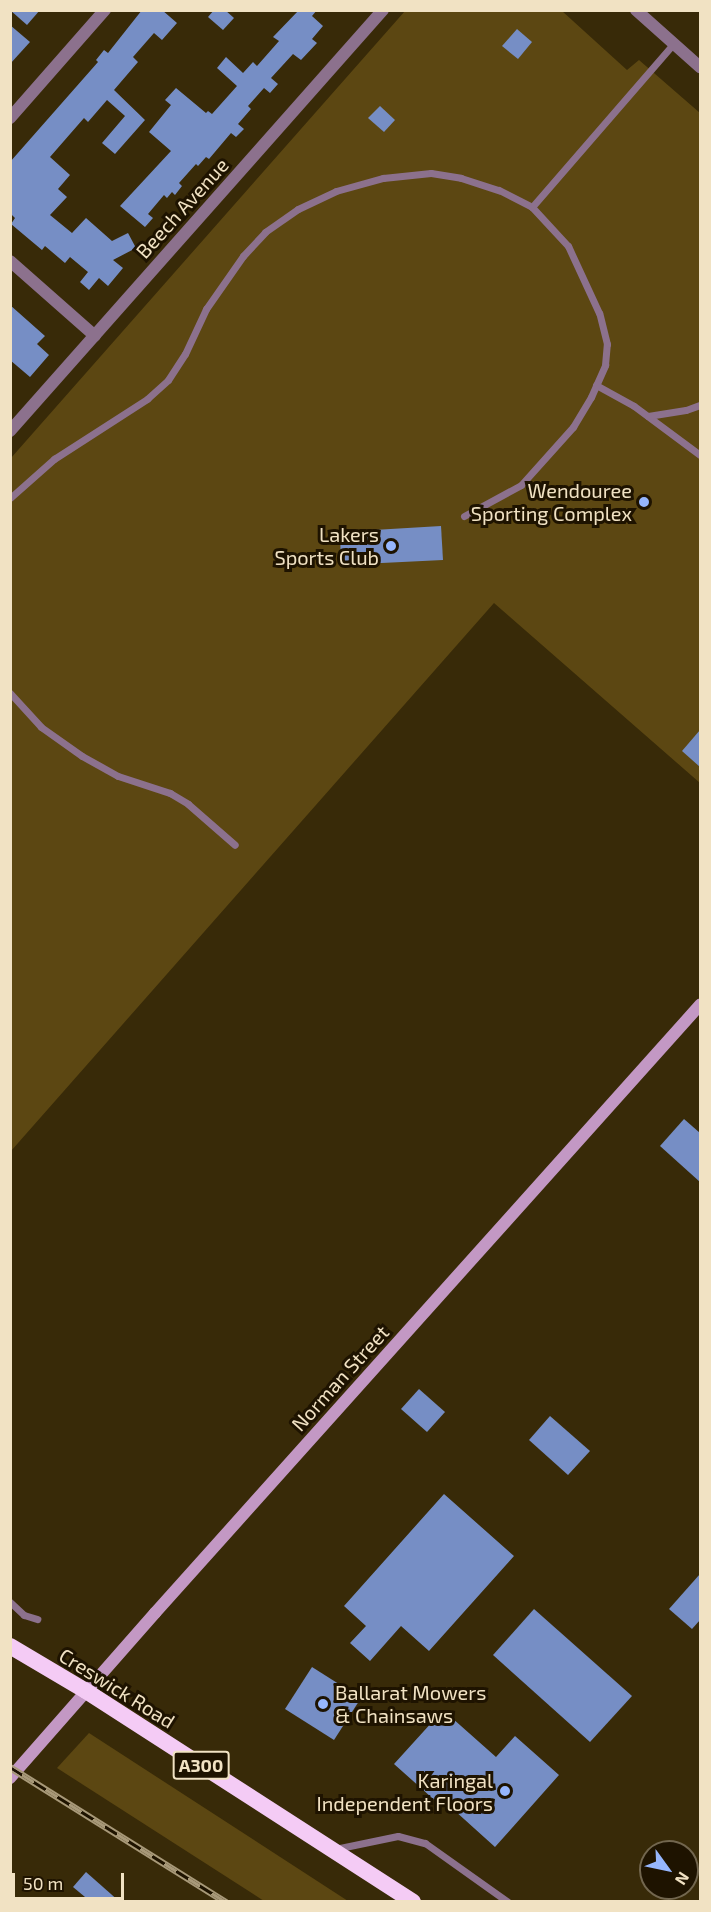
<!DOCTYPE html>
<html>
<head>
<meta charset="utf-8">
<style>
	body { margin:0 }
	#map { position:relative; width:711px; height:1912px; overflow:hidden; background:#382a08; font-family:"Exo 2",sans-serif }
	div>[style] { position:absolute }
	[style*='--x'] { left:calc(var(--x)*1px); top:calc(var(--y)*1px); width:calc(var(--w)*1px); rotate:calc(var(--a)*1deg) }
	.green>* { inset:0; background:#5c4712 }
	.building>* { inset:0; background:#768ec5 }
	.service>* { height:7px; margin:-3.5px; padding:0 3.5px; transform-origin:3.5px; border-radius:3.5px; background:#8c718d }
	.minor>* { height:12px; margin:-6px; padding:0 6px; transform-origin:6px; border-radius:6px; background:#8c718d }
	.tertiary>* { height:12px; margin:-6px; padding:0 6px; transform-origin:6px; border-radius:6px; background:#8c718d }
	.secondary>* { height:12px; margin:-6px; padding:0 6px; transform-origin:6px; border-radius:6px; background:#c398c4 }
	.trunk>* { height:16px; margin:-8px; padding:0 8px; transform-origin:8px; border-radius:8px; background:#f4cbf5 }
	.rail>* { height:7px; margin-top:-3.5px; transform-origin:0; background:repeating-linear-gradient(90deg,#1e1300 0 14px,#a89979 0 28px); box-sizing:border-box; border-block:2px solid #a89979 }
	.dots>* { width:16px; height:16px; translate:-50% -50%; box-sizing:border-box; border:3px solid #1e1300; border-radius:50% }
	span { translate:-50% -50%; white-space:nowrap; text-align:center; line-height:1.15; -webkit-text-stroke:6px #1e1300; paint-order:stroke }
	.shield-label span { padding:2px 4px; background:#1e1300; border:2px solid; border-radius:4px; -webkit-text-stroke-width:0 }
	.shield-label { font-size:18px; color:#f1e2c3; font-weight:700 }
	.street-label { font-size:20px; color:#f1e2c3 }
	.poi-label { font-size:20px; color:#f1e2c3 }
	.right { translate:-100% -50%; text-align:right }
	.left { translate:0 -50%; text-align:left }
	.frame { position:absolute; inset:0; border:12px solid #f1e2c3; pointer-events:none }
	.north { position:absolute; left:639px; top:1840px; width:60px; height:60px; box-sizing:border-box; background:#1e1300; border:2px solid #72664e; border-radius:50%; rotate:123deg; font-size:16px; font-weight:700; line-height:24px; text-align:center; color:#f1e2c3 }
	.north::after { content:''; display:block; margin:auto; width:21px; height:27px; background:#96b6fd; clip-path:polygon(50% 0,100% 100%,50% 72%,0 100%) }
	.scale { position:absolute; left:12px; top:1873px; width:112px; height:27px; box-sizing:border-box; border:3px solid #f1e2c3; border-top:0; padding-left:8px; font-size:18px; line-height:21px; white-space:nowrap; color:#f1e2c3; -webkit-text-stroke:4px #1e1300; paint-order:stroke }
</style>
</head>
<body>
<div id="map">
	<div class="green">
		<i style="clip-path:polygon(405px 11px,562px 11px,627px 70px,639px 60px,700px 113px,700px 783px,494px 603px,11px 1151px,11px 458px)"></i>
		<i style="clip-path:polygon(89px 1733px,348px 1901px,264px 1901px,57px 1768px)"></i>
	</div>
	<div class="building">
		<i style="clip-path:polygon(10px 10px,40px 10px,27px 25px)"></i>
		<i style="clip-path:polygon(142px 10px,162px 10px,177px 23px,162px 40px,154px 33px,133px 57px,138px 62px,114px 90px,145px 120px,115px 154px,102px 143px,125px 116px,107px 100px,88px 122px,84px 118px,50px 157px,70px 175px,58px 189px,67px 197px,50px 215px,72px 233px,86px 218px,112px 241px,128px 233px,136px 248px,113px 260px,123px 268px,108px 286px,99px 278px,89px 290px,80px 282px,88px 272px,70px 257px,65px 263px,45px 246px,42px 250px,11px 224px,15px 218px,10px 213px,10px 162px,98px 62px,96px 60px,104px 50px,108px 53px)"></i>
		<i style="clip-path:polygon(214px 10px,225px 10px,234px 18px,223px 30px,208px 17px)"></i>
		<i style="clip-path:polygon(299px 10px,317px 10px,312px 16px,323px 26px,312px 39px,317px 43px,301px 60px,293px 54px,271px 78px,278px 84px,270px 93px,264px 88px,248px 106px,251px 109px,238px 124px,244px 129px,236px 137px,231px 133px,209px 159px,206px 157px,198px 166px,196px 164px,179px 183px,182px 186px,175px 195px,172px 192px,167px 198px,164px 195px,148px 214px,153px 218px,145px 227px,120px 206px,171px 151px,149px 132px,171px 105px,165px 100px,176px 88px,206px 113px,208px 111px,212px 114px,237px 86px,217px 68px,226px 57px,243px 73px,253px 62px,257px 66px,279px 41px,273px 37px)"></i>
		<i style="clip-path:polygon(10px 25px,30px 42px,10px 64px)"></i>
		<i style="clip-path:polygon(517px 29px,532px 42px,518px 59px,502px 46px)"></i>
		<i style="clip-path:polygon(380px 106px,395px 120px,384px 132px,368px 118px)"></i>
		<i style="clip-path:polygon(10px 305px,45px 336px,37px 344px,49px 355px,30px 377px,10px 360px)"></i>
		<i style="clip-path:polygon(441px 526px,443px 560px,341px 565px,340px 532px)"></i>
		<i style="clip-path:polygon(700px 730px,700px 767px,682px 751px)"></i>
		<i style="clip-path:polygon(684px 1119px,700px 1133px,700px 1182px,660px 1146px)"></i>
		<i style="clip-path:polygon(419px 1389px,445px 1412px,427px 1432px,401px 1409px)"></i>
		<i style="clip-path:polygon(550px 1416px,590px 1451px,568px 1475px,529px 1440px)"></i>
		<i style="clip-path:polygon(444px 1494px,514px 1556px,429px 1651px,401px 1626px,370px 1661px,350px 1643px,366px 1626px,344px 1606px)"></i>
		<i style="clip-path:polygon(700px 1574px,700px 1620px,692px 1629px,669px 1609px)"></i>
		<i style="clip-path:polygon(534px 1609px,632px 1696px,590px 1742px,493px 1655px)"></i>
		<i style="clip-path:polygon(312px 1667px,361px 1698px,334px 1740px,285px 1709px)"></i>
		<i style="clip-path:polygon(443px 1710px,496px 1757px,515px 1736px,559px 1775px,495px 1847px,444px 1801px,440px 1805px,394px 1764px)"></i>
		<i style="clip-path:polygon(86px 1872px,120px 1902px,91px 1902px,73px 1887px)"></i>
	</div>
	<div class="service">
		<i style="--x:596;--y:385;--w:43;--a:28.9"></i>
		<i style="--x:634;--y:406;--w:82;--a:36.6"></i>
		<i style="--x:648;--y:416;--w:38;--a:-9"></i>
		<i style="--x:686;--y:410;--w:15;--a:-20"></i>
		<i style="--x:10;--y:498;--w:59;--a:-41.6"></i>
		<i style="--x:54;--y:459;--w:111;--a:-32.8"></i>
		<i style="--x:147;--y:399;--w:28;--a:-42"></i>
		<i style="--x:168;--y:380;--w:31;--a:-57"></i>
		<i style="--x:185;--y:354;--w:50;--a:-65"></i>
		<i style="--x:206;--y:309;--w:65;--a:-55.1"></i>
		<i style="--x:243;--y:256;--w:33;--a:-47"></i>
		<i style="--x:265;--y:232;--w:40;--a:-34.9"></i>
		<i style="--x:298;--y:209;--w:42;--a:-25.3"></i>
		<i style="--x:336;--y:191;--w:49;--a:-15.5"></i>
		<i style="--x:383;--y:178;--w:48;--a:-5.9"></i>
		<i style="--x:431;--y:173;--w:30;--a:9"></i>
		<i style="--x:461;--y:178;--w:40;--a:18"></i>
		<i style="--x:499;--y:190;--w:37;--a:27"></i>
		<i style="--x:464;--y:516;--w:65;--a:-28.5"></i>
		<i style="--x:521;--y:485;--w:78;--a:-48.1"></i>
		<i style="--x:573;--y:427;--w:35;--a:-59"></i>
		<i style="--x:591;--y:397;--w:35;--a:-66"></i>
		<i style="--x:605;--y:365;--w:21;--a:-85"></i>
		<i style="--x:607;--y:344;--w:32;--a:-104"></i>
		<i style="--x:599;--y:313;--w:74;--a:-114.8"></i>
		<i style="--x:568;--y:246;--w:53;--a:-132.7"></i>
		<i style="--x:532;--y:207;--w:216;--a:-49.1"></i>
		<i style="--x:10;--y:693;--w:46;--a:47.6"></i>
		<i style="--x:41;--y:727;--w:50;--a:35.3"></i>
		<i style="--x:82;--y:756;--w:41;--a:29.1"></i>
		<i style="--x:118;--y:776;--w:55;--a:18.1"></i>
		<i style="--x:170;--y:793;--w:21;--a:31"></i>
		<i style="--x:188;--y:804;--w:62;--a:41.1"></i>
		<i style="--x:10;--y:1602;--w:19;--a:43"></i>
		<i style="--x:24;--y:1615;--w:14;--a:17"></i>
		<i style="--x:335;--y:1849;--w:64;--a:-11.7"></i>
		<i style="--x:398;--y:1836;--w:28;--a:15"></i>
		<i style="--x:425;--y:1843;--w:102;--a:35.4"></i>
	</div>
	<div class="minor">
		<i style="--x:10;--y:118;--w:144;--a:-48.7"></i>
		<i style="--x:10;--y:261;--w:113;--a:41.4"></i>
		<i style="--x:10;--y:431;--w:562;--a:-48.46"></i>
	</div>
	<div class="tertiary">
		<i style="--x:636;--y:10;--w:86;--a:41.7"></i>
	</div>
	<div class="secondary">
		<i style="--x:10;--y:1778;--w:220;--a:-48.7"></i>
		<i style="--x:155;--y:1613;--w:817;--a:-48.13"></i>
	</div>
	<div class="trunk">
		<i style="--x:10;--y:1646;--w:88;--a:30.6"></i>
		<i style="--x:86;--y:1691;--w:389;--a:32.8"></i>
	</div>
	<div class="rail">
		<i style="--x:10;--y:1767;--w:255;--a:32"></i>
	</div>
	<div class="dots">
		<i style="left:644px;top:502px;background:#96b6fd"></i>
		<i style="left:391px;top:546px;background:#96b6fd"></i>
		<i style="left:323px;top:1704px;background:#96b6fd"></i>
		<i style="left:505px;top:1791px;background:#96b6fd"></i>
	</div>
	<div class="shield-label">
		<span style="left:201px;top:1765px">A300</span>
	</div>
	<div class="street-label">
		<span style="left:182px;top:208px;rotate:-48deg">Beech Avenue</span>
		<span style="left:340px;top:1378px;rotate:-48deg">Norman Street</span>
		<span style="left:117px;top:1688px;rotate:32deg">Creswick Road</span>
	</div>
	<div class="poi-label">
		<span class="right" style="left:632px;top:502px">Wendouree<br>Sporting Complex</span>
		<span class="right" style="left:379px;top:546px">Lakers<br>Sports Club</span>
		<span class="left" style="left:335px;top:1704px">Ballarat Mowers<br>&amp; Chainsaws</span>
		<span class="right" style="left:493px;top:1792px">Karingal<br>Independent Floors</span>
	</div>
	<div class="frame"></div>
	<div class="north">N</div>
	<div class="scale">50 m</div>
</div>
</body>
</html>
